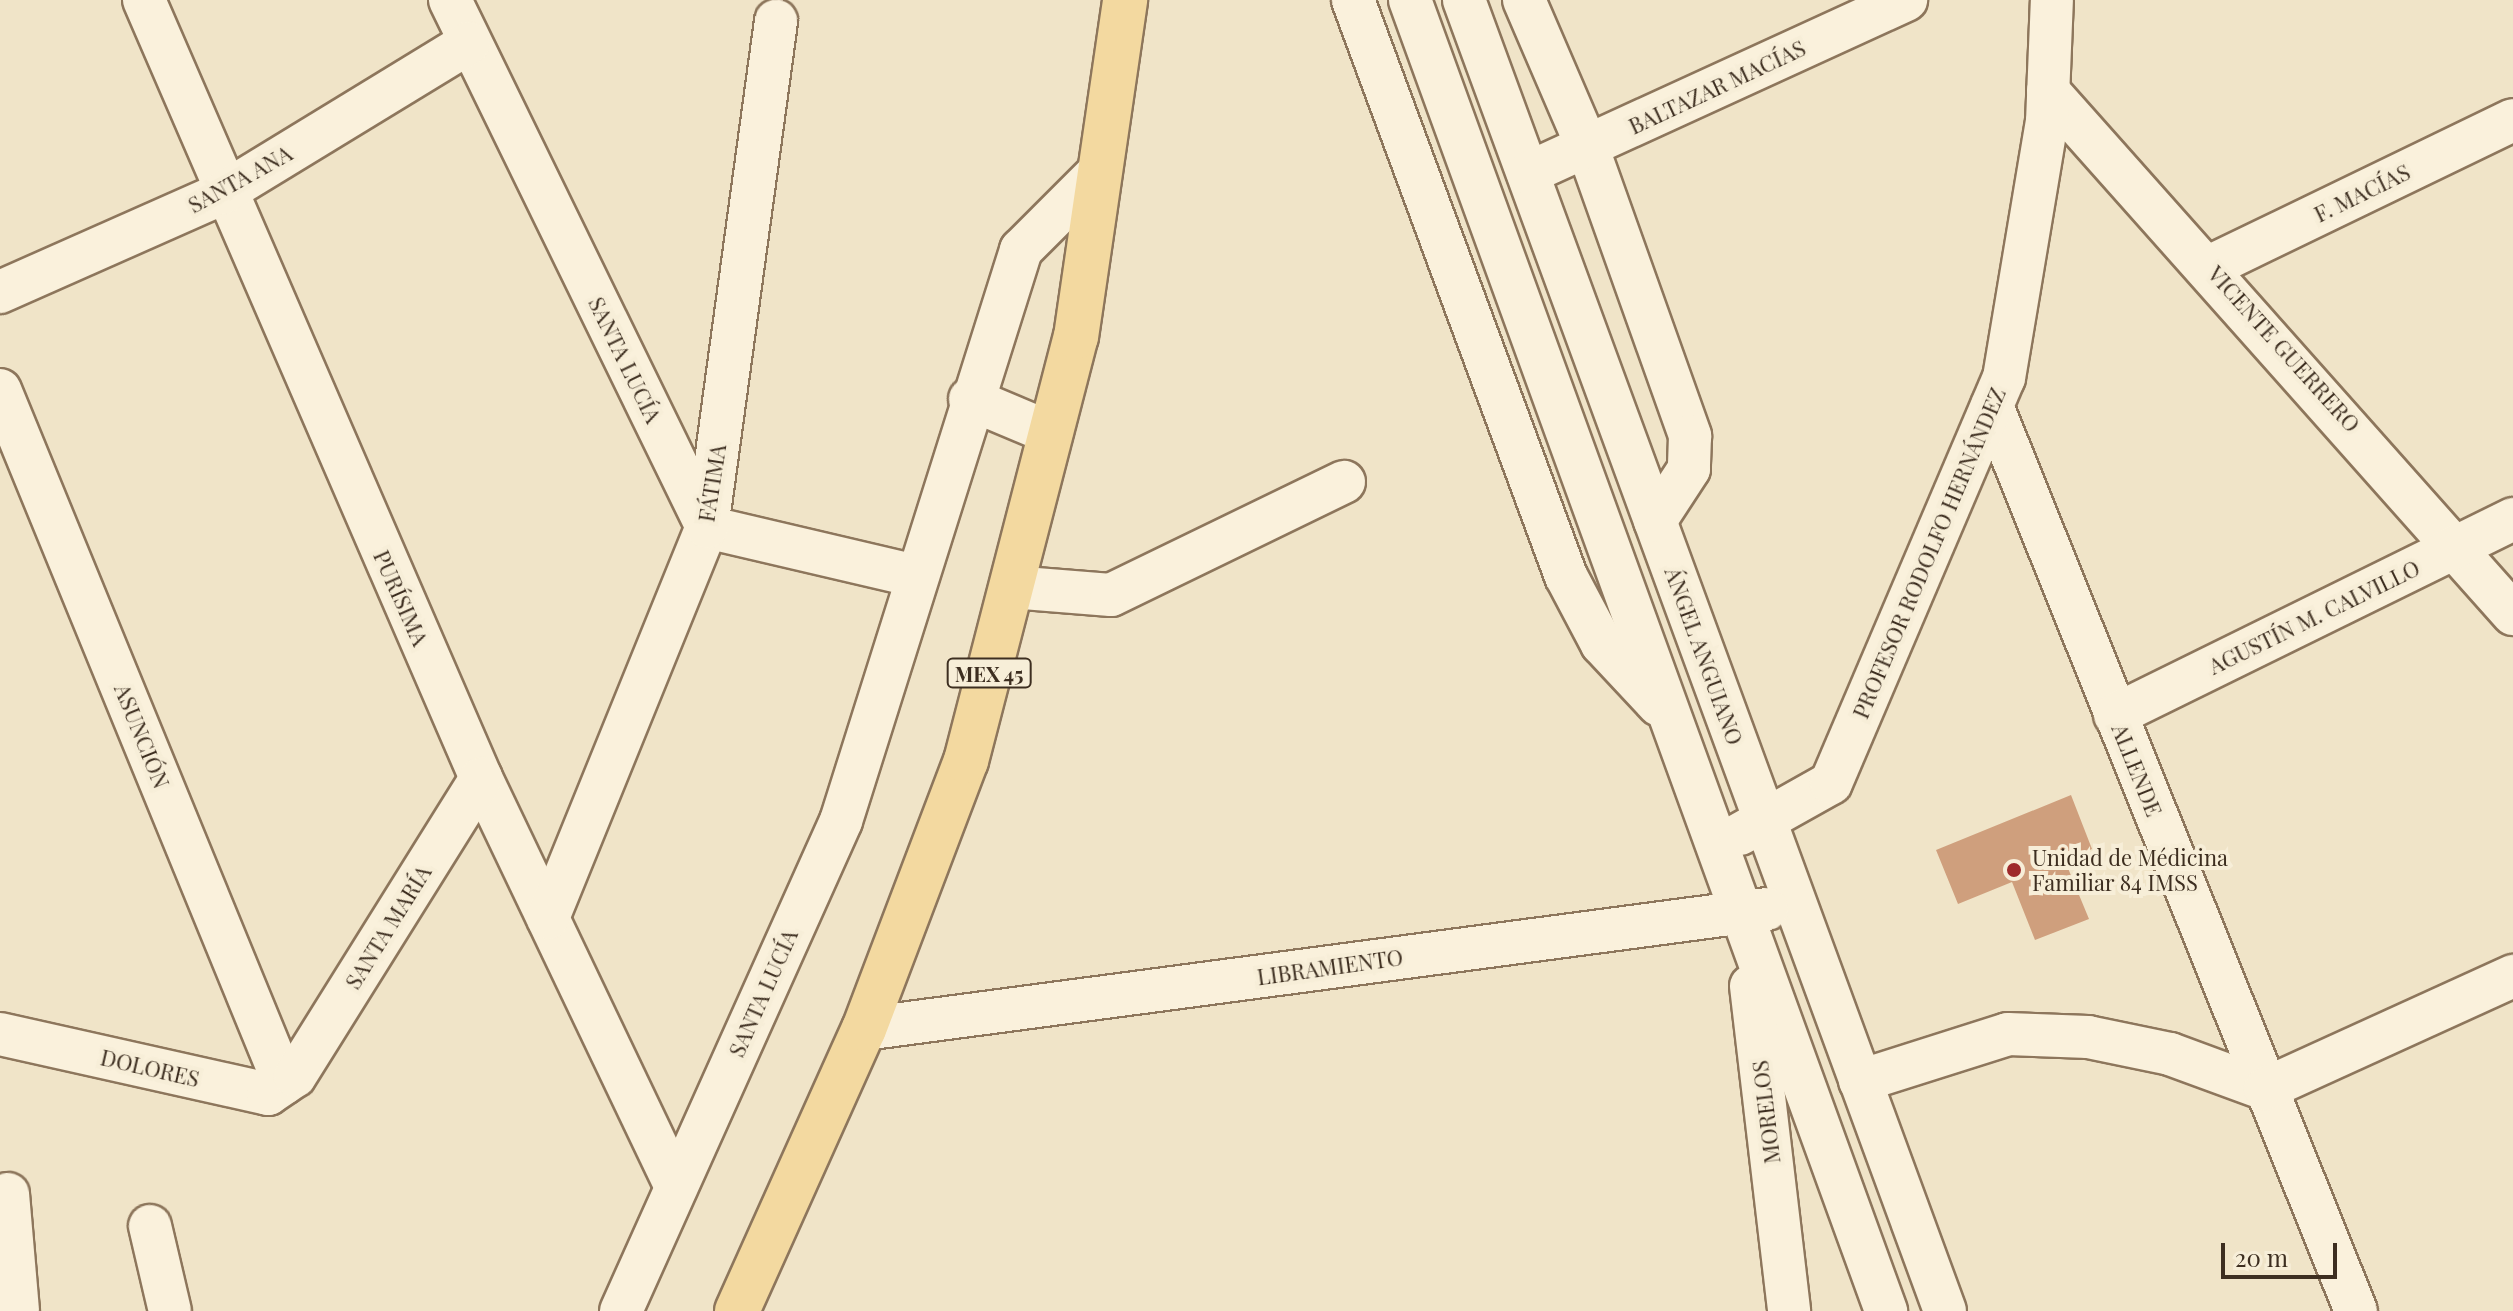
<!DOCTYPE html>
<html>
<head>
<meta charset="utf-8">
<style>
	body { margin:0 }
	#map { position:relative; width:2513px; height:1311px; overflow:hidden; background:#f0e4c8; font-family:"Playfair Display",serif }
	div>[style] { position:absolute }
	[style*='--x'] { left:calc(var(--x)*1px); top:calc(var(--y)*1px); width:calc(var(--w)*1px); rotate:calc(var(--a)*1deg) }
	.building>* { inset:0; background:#cf9f7d }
	.roads { filter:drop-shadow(2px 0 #8d765c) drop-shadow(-2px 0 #8d765c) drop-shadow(0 2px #8d765c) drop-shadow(0 -2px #8d765c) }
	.minor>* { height:42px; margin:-21px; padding:0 21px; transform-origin:21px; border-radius:21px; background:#faf1dc }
	.major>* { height:44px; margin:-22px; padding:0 22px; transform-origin:22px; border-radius:22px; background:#f3d9a0 }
	.dots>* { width:22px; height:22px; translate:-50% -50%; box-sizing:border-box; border:4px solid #f7eed8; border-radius:50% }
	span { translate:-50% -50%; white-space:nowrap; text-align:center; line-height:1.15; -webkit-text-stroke:8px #f7eed8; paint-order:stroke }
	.shield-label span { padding:2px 6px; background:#f7eed8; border:2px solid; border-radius:6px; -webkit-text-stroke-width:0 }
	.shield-label { font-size:20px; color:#3d2e20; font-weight:700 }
	.street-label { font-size:22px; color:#3d2e20 }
	.poi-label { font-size:22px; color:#3d2e20 }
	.left { translate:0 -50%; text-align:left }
	.scale { position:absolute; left:2221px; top:1243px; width:116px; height:36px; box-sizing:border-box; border:4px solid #3d2e20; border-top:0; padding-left:10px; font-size:24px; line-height:28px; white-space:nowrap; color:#3d2e20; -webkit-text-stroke:6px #f7eed8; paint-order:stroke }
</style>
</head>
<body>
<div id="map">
	<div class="building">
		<i style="clip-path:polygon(2071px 795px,2092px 849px,2065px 861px,2089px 919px,2035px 940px,2012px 882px,1958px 904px,1936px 850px)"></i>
	</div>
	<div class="roads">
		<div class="minor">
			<i style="--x:144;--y:0;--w:848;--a:66.58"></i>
			<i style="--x:481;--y:778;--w:453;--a:64.5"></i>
			<i style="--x:450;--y:0;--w:586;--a:64"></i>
			<i style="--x:707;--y:527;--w:215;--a:13.2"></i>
			<i style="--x:1353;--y:0;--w:614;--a:69.71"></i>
			<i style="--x:1566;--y:576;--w:77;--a:62.1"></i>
			<i style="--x:1602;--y:644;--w:83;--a:46.9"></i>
			<i style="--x:1410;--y:0;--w:1395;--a:70.04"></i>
			<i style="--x:1464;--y:0;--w:1396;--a:69.85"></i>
			<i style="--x:1524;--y:0;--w:159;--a:66.7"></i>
			<i style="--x:1587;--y:146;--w:308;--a:70.4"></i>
			<i style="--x:1690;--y:436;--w:33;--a:92"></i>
			<i style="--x:1689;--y:469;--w:62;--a:123.2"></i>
			<i style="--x:2048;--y:91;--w:700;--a:48.36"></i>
			<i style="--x:1528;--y:173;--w:416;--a:-24.6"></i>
			<i style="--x:2211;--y:266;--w:335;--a:-25.8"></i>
			<i style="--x:0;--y:292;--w:244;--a:-23.9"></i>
			<i style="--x:223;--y:193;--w:288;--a:-31.4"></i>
			<i style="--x:0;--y:390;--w:749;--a:67.72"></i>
			<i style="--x:970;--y:399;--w:88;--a:22.8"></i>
			<i style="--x:1992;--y:406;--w:975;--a:68.09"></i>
			<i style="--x:1011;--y:587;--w:100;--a:4.6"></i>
			<i style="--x:1111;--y:595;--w:259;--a:-25.9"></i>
			<i style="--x:2115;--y:715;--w:444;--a:-26.2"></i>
			<i style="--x:1740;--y:834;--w:104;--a:-29.3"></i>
			<i style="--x:1831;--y:783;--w:440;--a:-66.9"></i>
			<i style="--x:2004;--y:378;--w:260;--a:-80.5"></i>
			<i style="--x:2047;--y:122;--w:122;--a:-87.7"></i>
			<i style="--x:548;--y:918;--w:422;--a:-67.9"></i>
			<i style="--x:707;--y:527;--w:511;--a:-82.23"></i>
			<i style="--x:1751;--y:986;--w:327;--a:83.3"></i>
			<i style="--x:864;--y:1029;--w:911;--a:-7.57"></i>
			<i style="--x:0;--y:1034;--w:275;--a:12.6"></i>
			<i style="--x:268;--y:1094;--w:32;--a:-34"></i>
			<i style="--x:295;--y:1076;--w:351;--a:-58"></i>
			<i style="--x:1860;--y:1081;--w:155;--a:-17.6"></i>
			<i style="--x:2008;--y:1034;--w:80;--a:2.1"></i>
			<i style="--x:2088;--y:1037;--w:84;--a:11.7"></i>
			<i style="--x:2170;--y:1054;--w:101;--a:20.2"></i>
			<i style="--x:2265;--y:1089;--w:273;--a:-24.5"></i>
			<i style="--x:8;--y:1194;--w:117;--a:85.1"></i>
			<i style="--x:150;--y:1226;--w:87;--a:76.8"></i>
			<i style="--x:621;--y:1311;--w:537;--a:-65.82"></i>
			<i style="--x:841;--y:821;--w:599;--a:-72.5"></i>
			<i style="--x:1021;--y:250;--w:112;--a:-45"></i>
		</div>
		<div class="major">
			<i style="--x:737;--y:1311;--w:309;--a:-65.8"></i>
			<i style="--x:864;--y:1029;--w:287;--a:-69.2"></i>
			<i style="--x:966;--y:761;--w:438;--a:-75.5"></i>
			<i style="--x:1076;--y:337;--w:341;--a:-81.7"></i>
		</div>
	</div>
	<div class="dots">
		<i style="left:2014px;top:870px;background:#9e2a2b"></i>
	</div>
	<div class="shield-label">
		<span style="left:989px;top:673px">MEX 45</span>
	</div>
	<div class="street-label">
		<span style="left:1717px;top:87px;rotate:-25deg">BALTAZAR MACÍAS</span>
		<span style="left:240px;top:179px;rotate:-29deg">SANTA ANA</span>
		<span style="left:2362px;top:193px;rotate:-26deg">F. MACÍAS</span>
		<span style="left:2284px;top:349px;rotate:48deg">VICENTE GUERRERO</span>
		<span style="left:625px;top:360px;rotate:64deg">SANTA LUCÍA</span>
		<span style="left:712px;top:483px;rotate:-81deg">FÁTIMA</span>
		<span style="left:1929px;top:553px;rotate:-67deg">PROFESOR RODOLFO HERNÁNDEZ</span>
		<span style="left:401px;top:598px;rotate:66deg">PURÍSIMA</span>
		<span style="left:2314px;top:617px;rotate:-26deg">AGUSTÍN M. CALVILLO</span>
		<span style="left:1704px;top:656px;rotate:70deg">ÁNGEL ANGUIANO</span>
		<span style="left:142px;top:736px;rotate:68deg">ASUNCIÓN</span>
		<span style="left:2137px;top:770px;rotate:68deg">ALLENDE</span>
		<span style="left:388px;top:927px;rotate:-58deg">SANTA MARÍA</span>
		<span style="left:1330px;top:967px;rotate:-8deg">LIBRAMIENTO</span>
		<span style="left:763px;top:993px;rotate:-66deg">SANTA LUCÍA</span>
		<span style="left:150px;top:1068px;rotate:13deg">DOLORES</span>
		<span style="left:1766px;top:1112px;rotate:-97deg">MORELOS</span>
	</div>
	<div class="poi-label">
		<span class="left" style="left:2032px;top:870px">Unidad de Médicina<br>Familiar 84 IMSS</span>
	</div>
	<div class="scale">20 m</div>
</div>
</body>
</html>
